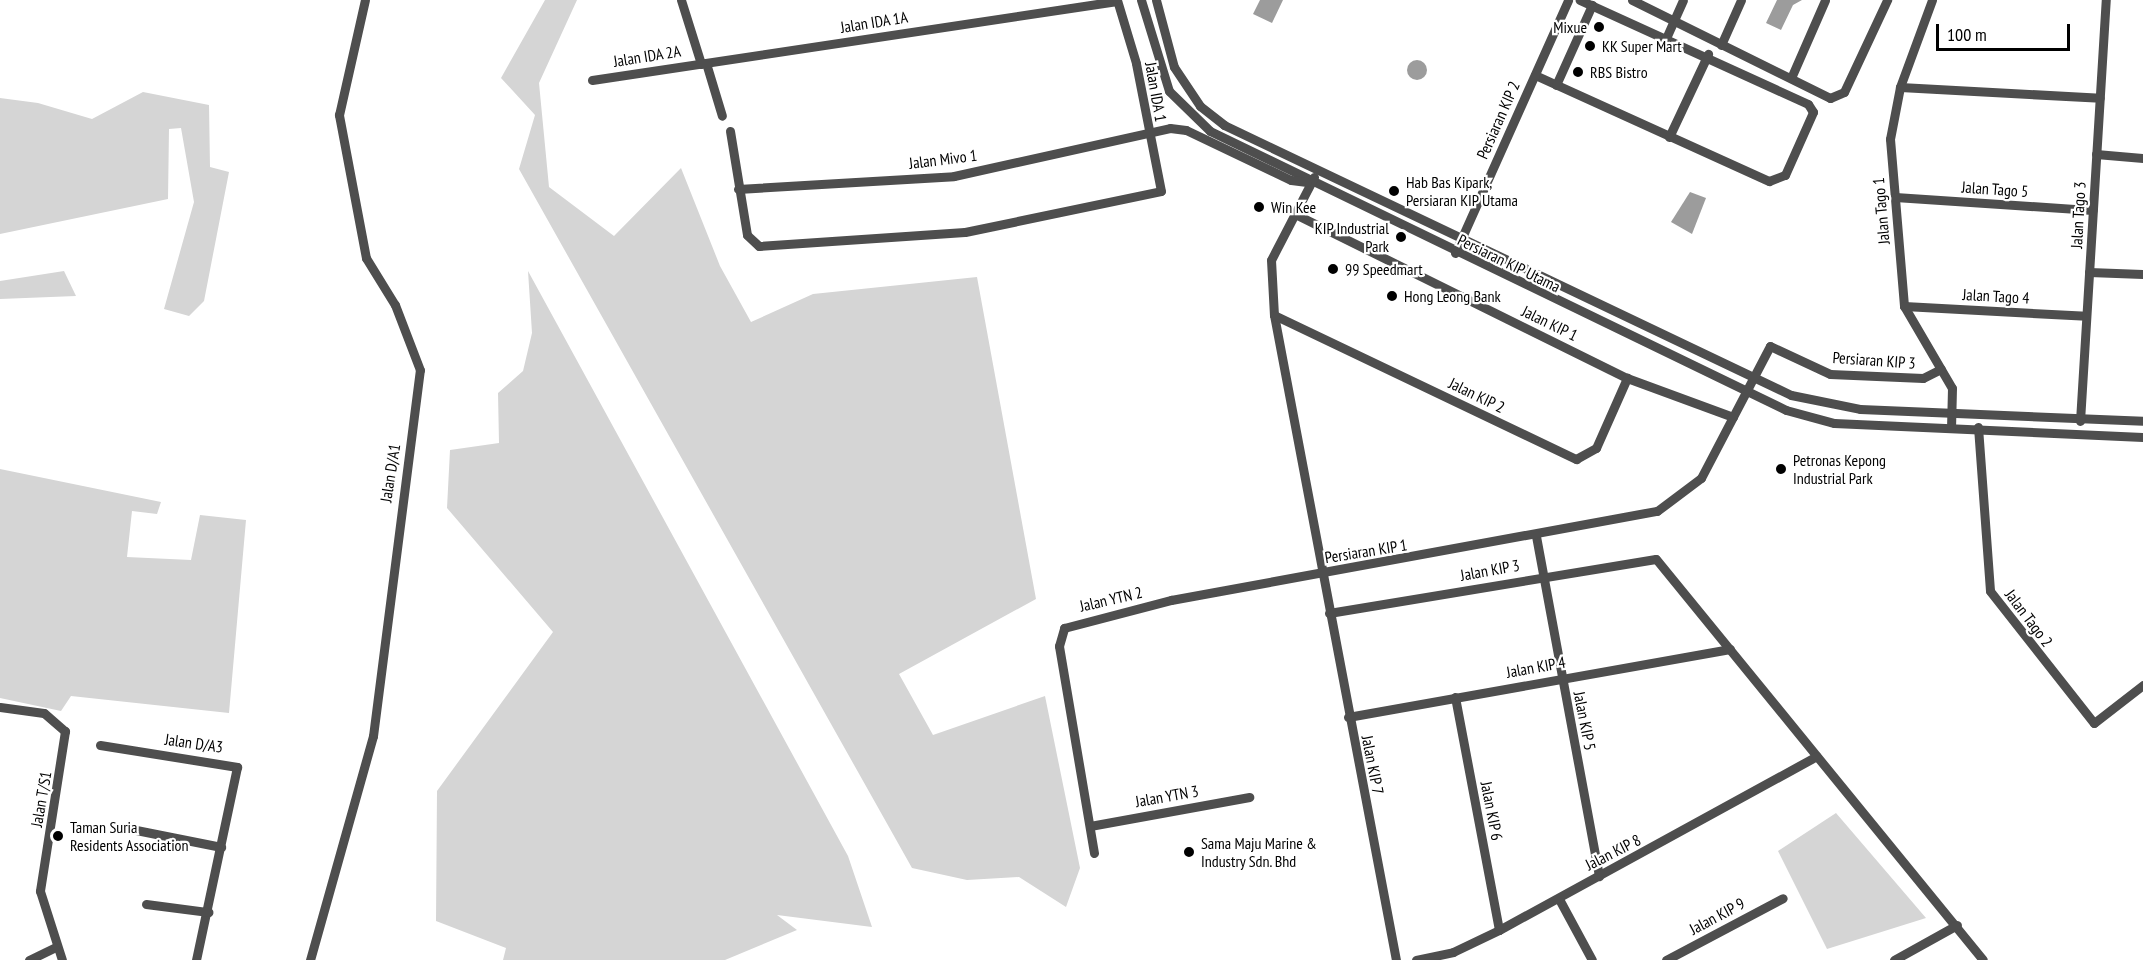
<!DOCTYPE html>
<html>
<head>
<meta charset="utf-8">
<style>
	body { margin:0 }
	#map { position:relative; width:2143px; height:960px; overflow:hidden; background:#fff; font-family:"PT Sans Narrow",sans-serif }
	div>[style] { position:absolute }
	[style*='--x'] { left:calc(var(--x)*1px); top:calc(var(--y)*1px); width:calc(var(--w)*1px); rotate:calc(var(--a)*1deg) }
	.green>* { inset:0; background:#d5d5d5 }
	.water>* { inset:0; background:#9c9c9c }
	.round { border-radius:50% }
	.minor>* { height:9px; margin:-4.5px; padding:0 4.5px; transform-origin:4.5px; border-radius:4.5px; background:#4e4e4e }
	.dots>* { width:16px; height:16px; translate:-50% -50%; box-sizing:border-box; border:3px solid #fff; border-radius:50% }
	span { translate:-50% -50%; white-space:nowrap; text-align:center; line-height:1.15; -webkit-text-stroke:4.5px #fff; paint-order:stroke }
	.street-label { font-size:16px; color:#000 }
	.poi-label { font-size:16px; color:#000 }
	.right { translate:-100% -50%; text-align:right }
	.left { translate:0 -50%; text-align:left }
	.scale { position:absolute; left:1936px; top:24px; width:134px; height:27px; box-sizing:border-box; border:3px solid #000; border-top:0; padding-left:8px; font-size:18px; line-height:21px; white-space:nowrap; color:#000; -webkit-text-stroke:4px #fff; paint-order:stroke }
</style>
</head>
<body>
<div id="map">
	<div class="green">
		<i style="clip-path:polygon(545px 0,577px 0,539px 83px,549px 187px,614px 236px,681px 168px,720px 266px,751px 322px,813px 294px,977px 277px,1036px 599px,899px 674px,933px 735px,1045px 696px,1080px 868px,1066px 907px,1019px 877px,967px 880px,912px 868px,519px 169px,535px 115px,501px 78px)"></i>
		<i style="clip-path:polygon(143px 92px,209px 105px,210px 167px,229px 172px,204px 301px,189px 316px,164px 309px,194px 202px,181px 128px,169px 129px,168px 199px,0 234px,0 98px,38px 103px,92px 119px)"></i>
		<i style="clip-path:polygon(64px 271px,76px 296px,0 299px,0 281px)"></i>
		<i style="clip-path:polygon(528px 271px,848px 856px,872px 927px,777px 915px,797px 930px,725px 960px,503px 960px,506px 948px,436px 921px,437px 791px,553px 632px,447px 508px,450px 450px,499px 443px,498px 393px,523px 371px,532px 333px)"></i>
		<i style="clip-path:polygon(0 469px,161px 502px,157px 514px,132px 511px,127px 557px,191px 560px,200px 515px,246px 520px,229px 713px,71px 696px,61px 711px,0 698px)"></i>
		<i style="clip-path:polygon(1836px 813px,1926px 918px,1827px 949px,1778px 851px)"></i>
	</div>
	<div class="water">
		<i style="clip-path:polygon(1260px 0,1283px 0,1272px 23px,1253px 14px)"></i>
		<i style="clip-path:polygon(1777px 0,1802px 0,1793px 5px,1781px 30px,1766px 23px)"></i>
		<i class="round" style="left:1407px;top:60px;width:20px;height:20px"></i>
		<i style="clip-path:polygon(1690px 192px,1706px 198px,1692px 234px,1671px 222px)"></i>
	</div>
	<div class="minor">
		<i style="--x:681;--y:0;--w:67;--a:72.6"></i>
		<i style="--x:1141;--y:0;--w:95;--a:72.9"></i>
		<i style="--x:1169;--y:91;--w:57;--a:44.3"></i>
		<i style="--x:1210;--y:131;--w:640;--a:25.84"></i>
		<i style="--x:1786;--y:410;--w:50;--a:15.2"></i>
		<i style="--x:1834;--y:423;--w:309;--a:2.6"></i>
		<i style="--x:1156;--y:0;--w:69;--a:75"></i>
		<i style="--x:1174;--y:67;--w:47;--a:56.3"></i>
		<i style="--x:1200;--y:106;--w:31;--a:38"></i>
		<i style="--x:1224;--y:125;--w:628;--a:25.46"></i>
		<i style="--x:1791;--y:395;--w:70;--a:11.5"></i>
		<i style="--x:1860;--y:409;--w:283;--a:2.4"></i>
		<i style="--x:1632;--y:0;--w:221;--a:26.3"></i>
		<i style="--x:1830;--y:98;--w:15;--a:-23"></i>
		<i style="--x:1844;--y:92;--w:102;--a:-64.9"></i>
		<i style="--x:1932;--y:0;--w:93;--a:110.2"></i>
		<i style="--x:1900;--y:87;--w:53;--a:100.9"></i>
		<i style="--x:1890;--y:139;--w:168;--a:85.2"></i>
		<i style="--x:1904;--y:306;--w:95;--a:59.7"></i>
		<i style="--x:1952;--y:388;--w:40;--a:91.4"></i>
		<i style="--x:1667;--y:36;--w:39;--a:-66"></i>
		<i style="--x:1721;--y:45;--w:49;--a:-66"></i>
		<i style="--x:706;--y:63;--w:55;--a:73.2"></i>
		<i style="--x:1535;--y:75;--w:257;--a:24.4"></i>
		<i style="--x:1769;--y:181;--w:17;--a:-21"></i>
		<i style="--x:1785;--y:175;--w:69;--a:-66"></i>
		<i style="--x:1813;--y:112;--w:9;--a:-122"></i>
		<i style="--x:1808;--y:104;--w:251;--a:-155.5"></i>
		<i style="--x:1791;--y:78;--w:85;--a:-66.4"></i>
		<i style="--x:592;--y:80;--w:531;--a:-8.56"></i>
		<i style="--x:1556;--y:85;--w:88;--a:-65.8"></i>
		<i style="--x:1900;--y:87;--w:200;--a:3.1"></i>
		<i style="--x:730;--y:131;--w:105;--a:80.7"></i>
		<i style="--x:747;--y:235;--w:16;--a:43"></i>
		<i style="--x:759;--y:246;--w:206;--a:-3.9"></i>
		<i style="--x:965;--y:232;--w:200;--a:-11.8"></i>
		<i style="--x:1161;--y:191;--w:130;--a:-101.1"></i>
		<i style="--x:1136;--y:63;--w:66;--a:-106.8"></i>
		<i style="--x:1669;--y:137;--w:92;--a:-64.8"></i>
		<i style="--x:2096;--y:154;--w:47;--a:4.9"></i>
		<i style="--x:1314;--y:177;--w:93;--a:117.4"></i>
		<i style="--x:1271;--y:260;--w:55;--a:86.9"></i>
		<i style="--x:1274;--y:315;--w:656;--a:79.29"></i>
		<i style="--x:738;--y:189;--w:216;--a:-3.4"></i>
		<i style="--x:954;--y:176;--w:221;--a:-12.5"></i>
		<i style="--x:1170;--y:128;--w:16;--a:7"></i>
		<i style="--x:1186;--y:130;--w:116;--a:25.5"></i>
		<i style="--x:1291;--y:180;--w:16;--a:7"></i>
		<i style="--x:1895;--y:197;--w:198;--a:3.8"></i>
		<i style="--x:1295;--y:214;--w:370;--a:26.3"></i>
		<i style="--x:1627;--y:378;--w:113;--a:20.2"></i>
		<i style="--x:1455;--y:253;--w:277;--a:-65.9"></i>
		<i style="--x:2089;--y:272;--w:54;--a:2.1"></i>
		<i style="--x:1904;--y:306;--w:182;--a:3.1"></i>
		<i style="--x:1274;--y:315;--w:335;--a:25.5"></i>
		<i style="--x:1576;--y:459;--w:23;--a:-29"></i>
		<i style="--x:1596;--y:448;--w:77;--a:-66.1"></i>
		<i style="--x:2080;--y:421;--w:422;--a:-86.5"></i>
		<i style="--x:1978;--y:427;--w:164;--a:85.8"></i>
		<i style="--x:1990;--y:591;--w:168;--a:51.8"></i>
		<i style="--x:2094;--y:723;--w:62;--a:-37.8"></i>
		<i style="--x:1536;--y:536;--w:346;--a:79.5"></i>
		<i style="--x:1329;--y:613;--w:331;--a:-9.4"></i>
		<i style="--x:1656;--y:559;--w:517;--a:50.8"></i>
		<i style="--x:1455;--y:697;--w:237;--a:79.3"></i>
		<i style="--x:0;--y:707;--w:44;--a:7.8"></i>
		<i style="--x:44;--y:713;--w:28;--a:41"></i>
		<i style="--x:65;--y:731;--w:162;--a:98.9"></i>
		<i style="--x:40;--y:891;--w:72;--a:72.3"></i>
		<i style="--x:1348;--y:717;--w:388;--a:-10.1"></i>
		<i style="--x:100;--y:745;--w:139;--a:9.1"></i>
		<i style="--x:237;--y:767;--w:197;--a:102"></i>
		<i style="--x:1090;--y:826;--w:162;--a:-10.3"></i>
		<i style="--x:131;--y:829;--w:92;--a:11.3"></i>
		<i style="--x:1094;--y:853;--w:210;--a:-99.6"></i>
		<i style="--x:1059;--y:646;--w:19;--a:-74"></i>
		<i style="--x:1064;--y:628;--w:111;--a:-14.7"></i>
		<i style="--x:1171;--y:600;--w:494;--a:-10.4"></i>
		<i style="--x:1657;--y:511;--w:55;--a:-36.9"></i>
		<i style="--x:1701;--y:478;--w:149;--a:-62.4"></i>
		<i style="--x:1770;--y:346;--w:66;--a:25"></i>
		<i style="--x:1830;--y:374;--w:93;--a:2.5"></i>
		<i style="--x:1923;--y:378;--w:20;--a:-27"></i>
		<i style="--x:1559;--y:899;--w:69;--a:61.6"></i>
		<i style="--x:146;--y:904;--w:63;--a:7.4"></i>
		<i style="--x:29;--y:960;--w:28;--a:-26"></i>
		<i style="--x:310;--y:960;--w:233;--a:-74.3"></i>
		<i style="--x:373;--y:736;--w:369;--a:-82.7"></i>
		<i style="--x:420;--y:370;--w:70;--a:-111"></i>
		<i style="--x:395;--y:305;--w:55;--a:-121.7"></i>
		<i style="--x:366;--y:258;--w:146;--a:-100.7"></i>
		<i style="--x:339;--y:115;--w:118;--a:-77.3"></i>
		<i style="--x:1416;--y:960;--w:38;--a:-12"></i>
		<i style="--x:1453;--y:952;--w:51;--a:-25.6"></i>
		<i style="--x:1499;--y:930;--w:362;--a:-28.7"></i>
		<i style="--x:1666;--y:960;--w:132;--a:-27.9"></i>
		<i style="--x:1894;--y:960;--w:72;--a:-29.1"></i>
	</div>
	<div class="dots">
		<i style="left:1599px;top:27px;background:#000"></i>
		<i style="left:1590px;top:46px;background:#000"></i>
		<i style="left:1578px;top:72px;background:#000"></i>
		<i style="left:1394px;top:191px;background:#000"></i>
		<i style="left:1259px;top:207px;background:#000"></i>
		<i style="left:1401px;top:237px;background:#000"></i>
		<i style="left:1333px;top:269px;background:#000"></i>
		<i style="left:1392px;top:296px;background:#000"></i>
		<i style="left:1781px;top:469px;background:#000"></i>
		<i style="left:58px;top:836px;background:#000"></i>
		<i style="left:1189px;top:852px;background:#000"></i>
	</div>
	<div class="street-label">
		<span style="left:874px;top:22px;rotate:-9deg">Jalan IDA 1A</span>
		<span style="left:647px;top:56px;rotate:-9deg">Jalan IDA 2A</span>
		<span style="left:1156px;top:92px;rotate:80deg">Jalan IDA 1</span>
		<span style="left:1498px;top:120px;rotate:-66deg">Persiaran KIP 2</span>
		<span style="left:943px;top:159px;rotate:-7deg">Jalan Mivo 1</span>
		<span style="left:1995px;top:189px;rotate:4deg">Jalan Tago 5</span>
		<span style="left:1881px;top:211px;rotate:-95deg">Jalan Tago 1</span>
		<span style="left:2078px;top:215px;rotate:-87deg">Jalan Tago 3</span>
		<span style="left:1509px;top:263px;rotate:26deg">Persiaran KIP Utama</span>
		<span style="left:1996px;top:296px;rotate:3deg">Jalan Tago 4</span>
		<span style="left:1550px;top:323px;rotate:26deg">Jalan KIP 1</span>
		<span style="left:1874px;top:360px;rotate:4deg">Persiaran KIP 3</span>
		<span style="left:1477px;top:395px;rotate:26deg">Jalan KIP 2</span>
		<span style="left:390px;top:473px;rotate:-81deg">Jalan D/A1</span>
		<span style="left:1366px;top:551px;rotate:-9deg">Persiaran KIP 1</span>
		<span style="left:1490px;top:570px;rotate:-10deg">Jalan KIP 3</span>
		<span style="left:1111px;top:599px;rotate:-13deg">Jalan YTN 2</span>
		<span style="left:2029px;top:618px;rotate:53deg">Jalan Tago 2</span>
		<span style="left:1536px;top:667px;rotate:-10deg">Jalan KIP 4</span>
		<span style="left:1585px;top:721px;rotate:79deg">Jalan KIP 5</span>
		<span style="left:194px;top:743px;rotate:8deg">Jalan D/A3</span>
		<span style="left:1373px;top:765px;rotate:79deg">Jalan KIP 7</span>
		<span style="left:1167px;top:796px;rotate:-10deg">Jalan YTN 3</span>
		<span style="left:41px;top:799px;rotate:-80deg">Jalan T/S1</span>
		<span style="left:1492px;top:811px;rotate:79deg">Jalan KIP 6</span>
		<span style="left:1613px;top:852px;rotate:-27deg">Jalan KIP 8</span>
		<span style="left:1717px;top:916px;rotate:-28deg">Jalan KIP 9</span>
	</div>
	<div class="poi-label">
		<span class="right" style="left:1587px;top:27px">Mixue</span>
		<span class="left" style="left:1602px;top:46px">KK Super Mart</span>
		<span class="left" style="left:1590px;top:72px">RBS Bistro</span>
		<span class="left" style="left:1406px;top:191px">Hab Bas Kipark,<br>Persiaran KIP Utama</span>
		<span class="left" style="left:1271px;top:207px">Win Kee</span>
		<span class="right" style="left:1389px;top:237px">KIP Industrial<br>Park</span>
		<span class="left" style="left:1345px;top:269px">99 Speedmart</span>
		<span class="left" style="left:1404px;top:296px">Hong Leong Bank</span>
		<span class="left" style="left:1793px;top:469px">Petronas Kepong<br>Industrial Park</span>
		<span class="left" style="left:70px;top:836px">Taman Suria<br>Residents Association</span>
		<span class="left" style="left:1201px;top:852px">Sama Maju Marine &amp;<br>Industry Sdn. Bhd</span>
	</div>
	<div class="scale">100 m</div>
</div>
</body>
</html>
